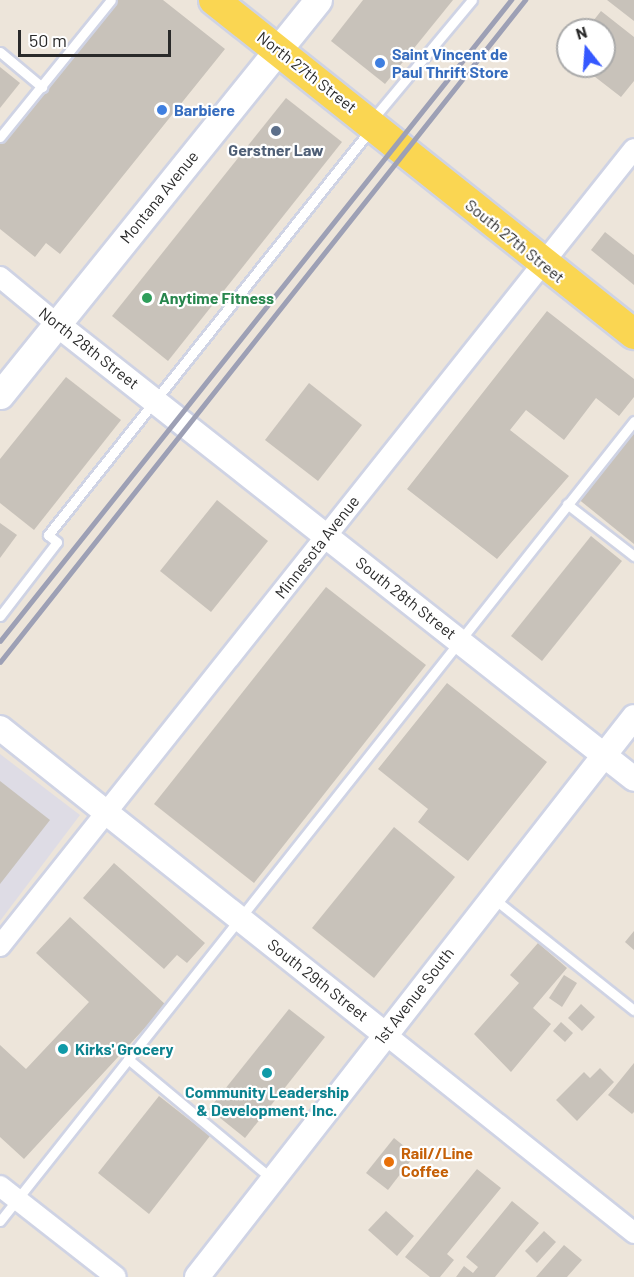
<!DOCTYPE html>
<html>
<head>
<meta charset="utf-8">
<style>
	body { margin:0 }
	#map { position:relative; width:634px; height:1277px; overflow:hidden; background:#ede5da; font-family:Barlow,sans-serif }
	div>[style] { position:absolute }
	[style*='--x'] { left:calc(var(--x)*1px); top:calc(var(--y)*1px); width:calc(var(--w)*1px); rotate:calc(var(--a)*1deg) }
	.industrial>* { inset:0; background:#dedce5 }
	.building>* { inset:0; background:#c8c2ba }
	.roads { filter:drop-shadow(2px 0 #cfd3e4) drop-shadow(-2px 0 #cfd3e4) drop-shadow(0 2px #cfd3e4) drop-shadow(0 -2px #cfd3e4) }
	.service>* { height:9px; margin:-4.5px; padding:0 4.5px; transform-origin:4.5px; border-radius:4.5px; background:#fff }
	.minor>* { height:20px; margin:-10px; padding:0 10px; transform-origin:10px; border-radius:10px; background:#fff }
	.tertiary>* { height:24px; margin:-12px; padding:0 12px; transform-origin:12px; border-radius:12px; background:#fff }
	.secondary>* { height:27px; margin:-13.5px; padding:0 13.5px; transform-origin:13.5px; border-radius:13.5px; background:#fff }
	.primary>* { height:30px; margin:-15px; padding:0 15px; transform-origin:15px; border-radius:15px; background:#fad652 }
	.rail>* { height:4.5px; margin:-2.25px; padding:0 2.25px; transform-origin:2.25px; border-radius:2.25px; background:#9da0b5 }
	.dots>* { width:16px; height:16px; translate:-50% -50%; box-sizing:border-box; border:3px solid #fff; border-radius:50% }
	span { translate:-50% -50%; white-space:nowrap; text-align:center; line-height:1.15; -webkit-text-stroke:4.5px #fff; paint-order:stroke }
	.shop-label { font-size:16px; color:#366cbe; font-weight:700 }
	.left { translate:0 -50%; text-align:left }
	.street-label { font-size:16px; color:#2a2a2a }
	.service-label { font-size:16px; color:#4e5e75; font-weight:700 }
	.leisure-label { font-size:16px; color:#27864d; font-weight:700 }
	.culture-label { font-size:16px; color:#0d838f; font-weight:700 }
	.food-label { font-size:16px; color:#c56008; font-weight:700 }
	.north { position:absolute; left:556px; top:18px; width:60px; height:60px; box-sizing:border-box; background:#fff; border:2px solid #aaa; border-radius:50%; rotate:343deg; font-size:16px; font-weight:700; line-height:24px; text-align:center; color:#2a2a2a }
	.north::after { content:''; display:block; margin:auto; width:21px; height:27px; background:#3558ff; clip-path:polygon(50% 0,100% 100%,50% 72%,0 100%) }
	.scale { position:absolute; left:18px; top:30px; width:153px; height:27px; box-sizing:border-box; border:3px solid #2a2a2a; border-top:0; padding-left:8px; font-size:18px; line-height:21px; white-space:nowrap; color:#2a2a2a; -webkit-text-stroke:4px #fff; paint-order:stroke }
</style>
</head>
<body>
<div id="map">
	<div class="industrial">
		<i style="clip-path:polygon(0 754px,80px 815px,0 921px)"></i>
	</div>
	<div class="building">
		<i style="clip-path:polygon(115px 0,163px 0,225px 49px,60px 254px,46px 243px,35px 257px,0 229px,0 141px)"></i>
		<i style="clip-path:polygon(363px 0,453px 0,385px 84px,331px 41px)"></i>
		<i style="clip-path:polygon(607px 0,634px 0,634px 21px)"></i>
		<i style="clip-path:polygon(601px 11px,634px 37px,634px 81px,621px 97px,581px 66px,604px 66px,604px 30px,586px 30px)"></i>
		<i style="clip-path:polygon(0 67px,20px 83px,0 108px)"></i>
		<i style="clip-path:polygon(286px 98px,342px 142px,168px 361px,112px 316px)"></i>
		<i style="clip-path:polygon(605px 232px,634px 255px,634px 285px,591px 250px)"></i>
		<i style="clip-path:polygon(547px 311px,634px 379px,634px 397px,619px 416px,596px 398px,564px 440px,526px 410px,510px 430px,569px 476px,497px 559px,407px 489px)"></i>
		<i style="clip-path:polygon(66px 377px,121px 420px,34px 530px,0 503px,0 459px)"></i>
		<i style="clip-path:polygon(309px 383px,362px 425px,318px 481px,265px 440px)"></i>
		<i style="clip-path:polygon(634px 426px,634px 544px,577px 498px)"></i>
		<i style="clip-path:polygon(217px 500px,268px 541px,211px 612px,160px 571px)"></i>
		<i style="clip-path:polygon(0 523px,17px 535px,0 558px)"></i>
		<i style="clip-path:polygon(591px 536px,622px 561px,542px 661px,511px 636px)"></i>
		<i style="clip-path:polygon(326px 587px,426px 665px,254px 883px,154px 804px)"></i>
		<i style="clip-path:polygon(447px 683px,547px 762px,468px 861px,418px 822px,428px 809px,378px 769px)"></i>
		<i style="clip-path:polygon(0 781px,50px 820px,0 884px)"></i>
		<i style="clip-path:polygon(394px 827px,455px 877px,374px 978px,312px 928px)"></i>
		<i style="clip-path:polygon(114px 863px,205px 943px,187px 963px,177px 955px,164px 969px,83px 898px)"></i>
		<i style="clip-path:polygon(70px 917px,166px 1005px,24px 1159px,0 1137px,0 1045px,26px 1069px,89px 1002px,36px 953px)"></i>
		<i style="clip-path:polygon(634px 931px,634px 950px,625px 942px)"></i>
		<i style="clip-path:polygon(538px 943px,567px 968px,533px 1008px,551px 1024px,511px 1072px,474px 1034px,519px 983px,510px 975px)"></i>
		<i style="clip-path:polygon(564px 975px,577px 983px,562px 1007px,549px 998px)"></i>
		<i style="clip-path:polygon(581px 1004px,595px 1017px,582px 1031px,568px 1018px)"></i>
		<i style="clip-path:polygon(289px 1009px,325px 1037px,245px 1138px,209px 1109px)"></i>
		<i style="clip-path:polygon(561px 1022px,573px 1033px,565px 1042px,553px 1031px)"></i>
		<i style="clip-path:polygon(634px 1063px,634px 1112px,632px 1114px,608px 1095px)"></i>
		<i style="clip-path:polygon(600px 1068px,614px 1082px,577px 1121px,556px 1100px,584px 1072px,590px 1078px)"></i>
		<i style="clip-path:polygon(159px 1096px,210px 1136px,149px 1214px,98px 1173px)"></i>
		<i style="clip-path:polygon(394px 1138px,415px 1155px,388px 1190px,366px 1173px)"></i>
		<i style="clip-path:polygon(477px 1169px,501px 1188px,447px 1254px,454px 1260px,440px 1277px,430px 1277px,405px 1257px)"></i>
		<i style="clip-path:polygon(512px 1201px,539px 1223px,495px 1277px,456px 1277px,464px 1266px,473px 1273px,478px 1267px,466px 1257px)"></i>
		<i style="clip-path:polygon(386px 1211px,414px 1236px,397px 1256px,368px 1230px)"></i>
		<i style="clip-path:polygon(544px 1231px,556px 1242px,537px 1263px,525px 1251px)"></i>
		<i style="clip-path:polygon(564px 1245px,582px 1260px,567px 1277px,536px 1277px)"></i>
	</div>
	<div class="roads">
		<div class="service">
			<i style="--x:0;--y:52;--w:55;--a:39.8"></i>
			<i style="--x:372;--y:120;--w:156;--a:-50.2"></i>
			<i style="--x:0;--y:137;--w:176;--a:-51"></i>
			<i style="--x:567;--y:504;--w:85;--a:37.8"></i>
			<i style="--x:0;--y:616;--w:93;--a:-52.4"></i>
			<i style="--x:57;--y:542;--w:11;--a:-142"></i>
			<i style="--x:48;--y:535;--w:519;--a:-51.5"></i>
			<i style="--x:493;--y:898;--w:180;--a:38.5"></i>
			<i style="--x:128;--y:1059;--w:186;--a:39.8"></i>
			<i style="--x:0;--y:1221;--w:1021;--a:-51.6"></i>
		</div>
		<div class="minor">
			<i style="--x:0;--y:277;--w:75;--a:39.6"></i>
			<i style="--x:0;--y:946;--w:1018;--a:-51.5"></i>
			<i style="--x:385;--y:1034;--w:319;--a:38.6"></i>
			<i style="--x:0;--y:1186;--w:147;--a:38.1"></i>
		</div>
		<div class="tertiary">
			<i style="--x:58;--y:325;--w:733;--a:38.24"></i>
			<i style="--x:0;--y:728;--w:492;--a:38.5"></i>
			<i style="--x:197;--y:1277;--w:710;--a:-52.03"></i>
		</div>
		<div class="secondary">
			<i style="--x:0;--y:395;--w:507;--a:-51.16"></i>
		</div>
		<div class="primary">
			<i style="--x:214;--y:0;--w:537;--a:38.49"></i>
		</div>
	</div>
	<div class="rail">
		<i style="--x:0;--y:641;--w:820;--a:-51.44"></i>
		<i style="--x:0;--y:662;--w:845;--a:-51.58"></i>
	</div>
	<div class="dots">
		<i style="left:380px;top:63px;background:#3f7fe0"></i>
		<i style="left:162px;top:110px;background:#3f7fe0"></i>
		<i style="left:276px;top:131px;background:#5c6f8a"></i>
		<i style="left:147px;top:298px;background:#2e9e5b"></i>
		<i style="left:63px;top:1049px;background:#0f9aa8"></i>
		<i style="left:267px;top:1073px;background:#0f9aa8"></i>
		<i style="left:389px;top:1162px;background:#e8710a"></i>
	</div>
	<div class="shop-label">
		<span class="left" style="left:392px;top:63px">Saint Vincent de<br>Paul Thrift Store</span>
		<span class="left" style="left:174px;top:110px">Barbiere</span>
	</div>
	<div class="street-label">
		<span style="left:307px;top:72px;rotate:38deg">North 27th Street</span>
		<span style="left:159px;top:197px;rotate:-51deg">Montana Avenue</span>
		<span style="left:515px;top:241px;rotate:39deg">South 27th Street</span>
		<span style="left:89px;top:348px;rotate:38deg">North 28th Street</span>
		<span style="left:317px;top:547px;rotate:-52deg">Minnesota Avenue</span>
		<span style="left:406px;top:598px;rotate:38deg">South 28th Street</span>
		<span style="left:318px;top:980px;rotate:38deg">South 29th Street</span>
		<span style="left:414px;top:996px;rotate:-52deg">1st Avenue South</span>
	</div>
	<div class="service-label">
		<span style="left:276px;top:150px">Gerstner Law</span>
	</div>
	<div class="leisure-label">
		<span class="left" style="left:159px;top:298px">Anytime Fitness</span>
	</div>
	<div class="culture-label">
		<span class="left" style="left:75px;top:1049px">Kirks' Grocery</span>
		<span style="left:267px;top:1101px">Community Leadership<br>&amp; Development, Inc.</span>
	</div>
	<div class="food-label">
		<span class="left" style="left:401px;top:1162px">Rail//Line<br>Coffee</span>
	</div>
	<div class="north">N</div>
	<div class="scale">50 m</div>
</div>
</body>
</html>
